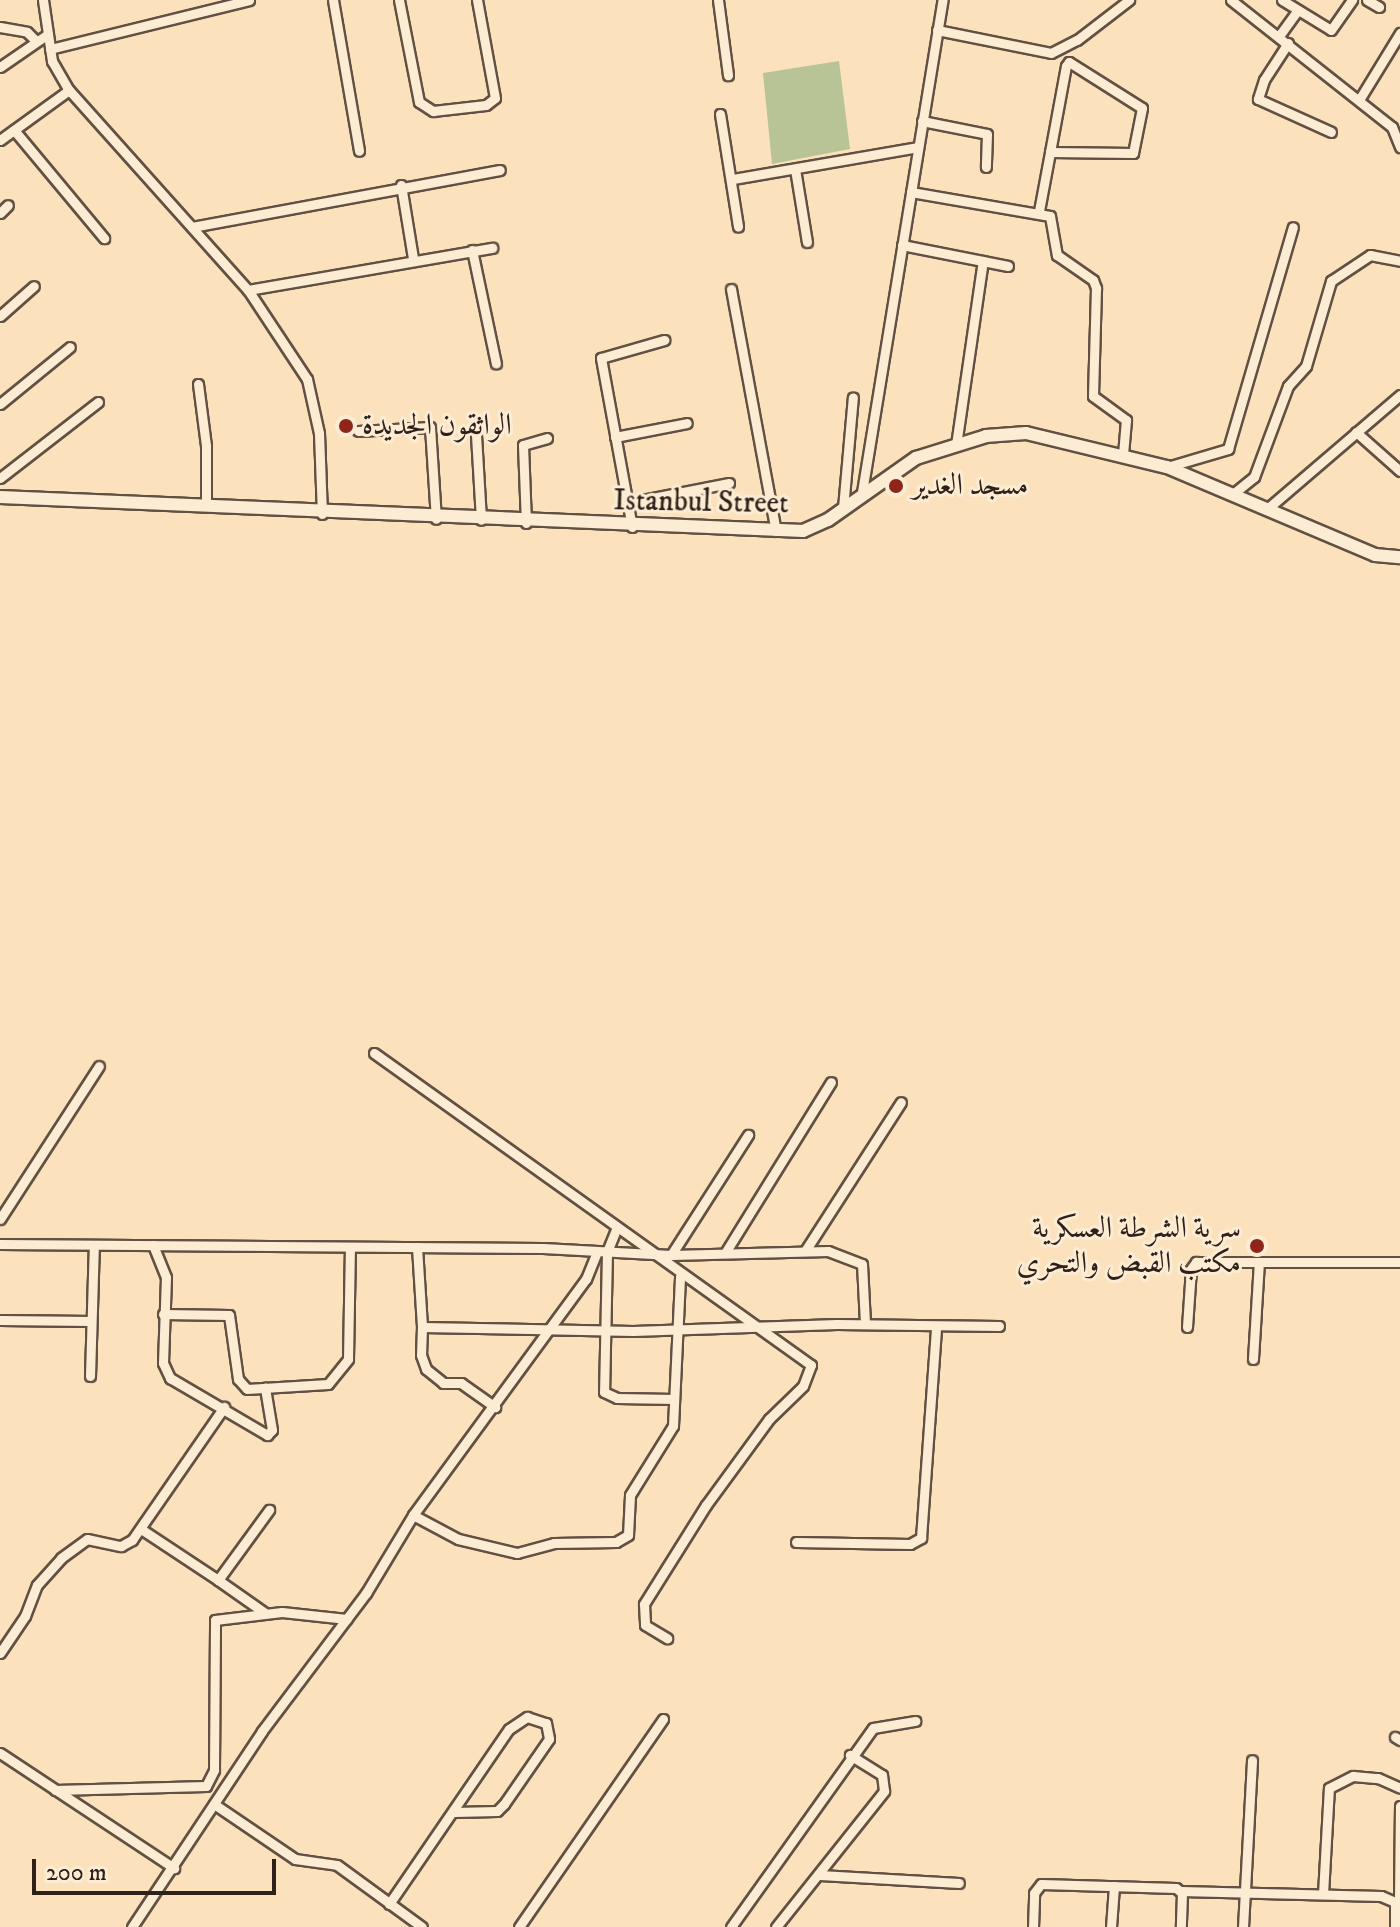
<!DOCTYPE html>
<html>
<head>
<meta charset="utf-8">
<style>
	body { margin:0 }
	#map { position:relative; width:1400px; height:1927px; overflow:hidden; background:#fbe2bd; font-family:"IM FELL DW Pica",Amiri,serif }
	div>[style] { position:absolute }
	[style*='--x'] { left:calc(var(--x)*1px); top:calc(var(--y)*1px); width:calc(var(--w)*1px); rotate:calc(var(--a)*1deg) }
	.green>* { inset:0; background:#b8c496 }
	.roads { filter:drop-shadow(2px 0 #625143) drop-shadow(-2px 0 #625143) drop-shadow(0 2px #625143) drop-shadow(0 -2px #625143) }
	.minor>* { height:9px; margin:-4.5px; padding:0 4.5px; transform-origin:4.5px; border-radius:4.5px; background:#fcecd4 }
	.tertiary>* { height:12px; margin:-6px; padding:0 6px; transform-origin:6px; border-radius:6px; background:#fcecd4 }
	.dots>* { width:22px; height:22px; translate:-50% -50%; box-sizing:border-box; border:4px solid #fcecd4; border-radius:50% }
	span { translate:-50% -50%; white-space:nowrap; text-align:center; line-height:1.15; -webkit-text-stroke:6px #fcecd4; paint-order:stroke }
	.poi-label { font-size:30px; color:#2f211a }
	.left { translate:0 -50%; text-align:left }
	.right { translate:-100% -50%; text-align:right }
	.street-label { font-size:30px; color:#2f211a }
	.scale { position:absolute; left:32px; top:1859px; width:244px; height:36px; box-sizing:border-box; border:4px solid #2f211a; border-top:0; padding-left:10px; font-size:24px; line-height:28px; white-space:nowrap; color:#2f211a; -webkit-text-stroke:6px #fcecd4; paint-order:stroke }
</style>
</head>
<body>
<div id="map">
	<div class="green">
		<i style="clip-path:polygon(839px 61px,850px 149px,772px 164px,763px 73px)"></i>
	</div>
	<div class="roads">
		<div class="minor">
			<i style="--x:43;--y:0;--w:62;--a:81.6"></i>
			<i style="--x:52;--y:61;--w:34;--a:60"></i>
			<i style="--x:69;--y:90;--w:268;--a:48.2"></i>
			<i style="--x:248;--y:290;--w:107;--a:56.5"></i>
			<i style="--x:307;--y:379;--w:55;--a:77.5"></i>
			<i style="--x:319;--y:433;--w:81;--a:87.9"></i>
			<i style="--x:333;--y:0;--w:153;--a:80.2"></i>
			<i style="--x:399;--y:0;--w:104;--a:78.9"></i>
			<i style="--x:419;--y:102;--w:17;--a:33"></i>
			<i style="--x:433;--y:111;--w:53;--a:-6.5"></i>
			<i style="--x:486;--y:105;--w:11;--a:-38"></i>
			<i style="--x:495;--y:98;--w:100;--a:-100.4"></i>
			<i style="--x:718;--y:0;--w:76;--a:82.4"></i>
			<i style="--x:1231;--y:0;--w:205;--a:38.3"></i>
			<i style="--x:1392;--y:127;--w:22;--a:68"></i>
			<i style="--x:1282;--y:0;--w:57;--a:31.5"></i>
			<i style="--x:1331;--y:30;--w:37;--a:-55"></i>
			<i style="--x:1367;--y:0;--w:14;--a:30"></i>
			<i style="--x:0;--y:27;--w:27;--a:10"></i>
			<i style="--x:27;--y:32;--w:13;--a:45"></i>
			<i style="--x:937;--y:30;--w:116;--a:11.4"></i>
			<i style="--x:1051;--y:53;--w:29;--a:-27"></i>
			<i style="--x:1077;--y:40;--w:66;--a:-37.6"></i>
			<i style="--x:1279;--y:36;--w:31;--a:-54"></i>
			<i style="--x:1288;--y:43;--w:44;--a:123"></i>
			<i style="--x:1264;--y:80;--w:20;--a:108"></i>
			<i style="--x:1258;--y:99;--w:80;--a:24.3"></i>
			<i style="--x:50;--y:49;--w:205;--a:-13.8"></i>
			<i style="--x:0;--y:67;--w:58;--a:-34.5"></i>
			<i style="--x:1359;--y:100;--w:79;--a:-58.5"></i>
			<i style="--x:720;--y:114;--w:114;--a:80.9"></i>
			<i style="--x:922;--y:121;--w:66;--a:11.3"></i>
			<i style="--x:987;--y:134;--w:33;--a:92"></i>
			<i style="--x:14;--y:130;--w:141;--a:50.2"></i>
			<i style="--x:0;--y:140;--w:85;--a:-35.9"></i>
			<i style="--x:795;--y:169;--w:74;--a:80.7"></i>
			<i style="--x:733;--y:179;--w:188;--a:-9.8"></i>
			<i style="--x:401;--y:185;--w:74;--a:80.7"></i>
			<i style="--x:911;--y:192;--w:141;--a:9.8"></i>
			<i style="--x:1050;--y:216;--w:40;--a:80"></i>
			<i style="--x:1057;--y:255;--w:44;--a:34.8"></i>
			<i style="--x:1093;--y:280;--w:9;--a:69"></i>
			<i style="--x:1096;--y:288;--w:108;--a:91.6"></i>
			<i style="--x:1093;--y:396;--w:41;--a:36"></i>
			<i style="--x:1126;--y:420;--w:34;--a:95"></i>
			<i style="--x:1039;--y:211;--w:60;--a:-79.4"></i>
			<i style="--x:1050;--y:152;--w:87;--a:-79.5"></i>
			<i style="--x:1066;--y:66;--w:5;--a:-53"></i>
			<i style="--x:1069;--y:62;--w:86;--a:32.2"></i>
			<i style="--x:1142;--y:108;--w:46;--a:101.3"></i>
			<i style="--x:1133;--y:153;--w:83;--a:-179.3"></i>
			<i style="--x:0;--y:213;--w:11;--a:-45"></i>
			<i style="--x:192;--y:227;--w:313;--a:-10.5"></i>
			<i style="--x:902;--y:245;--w:108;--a:11.2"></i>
			<i style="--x:472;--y:250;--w:116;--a:78.1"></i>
			<i style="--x:731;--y:289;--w:246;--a:79.5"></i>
			<i style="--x:248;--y:290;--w:248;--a:-9.8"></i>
			<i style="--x:0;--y:316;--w:45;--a:-41.4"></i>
			<i style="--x:198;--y:384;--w:63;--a:82.6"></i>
			<i style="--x:206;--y:446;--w:59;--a:90"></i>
			<i style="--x:0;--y:404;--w:90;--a:-39.2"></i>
			<i style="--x:358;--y:431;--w:72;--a:-3.2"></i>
			<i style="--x:430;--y:427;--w:92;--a:86.3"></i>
			<i style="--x:1356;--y:432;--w:59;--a:41.6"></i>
			<i style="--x:476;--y:435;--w:85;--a:86.6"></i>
			<i style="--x:615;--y:437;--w:73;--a:-11"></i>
			<i style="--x:956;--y:445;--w:186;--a:-81.7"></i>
			<i style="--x:1167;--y:467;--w:64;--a:-16.4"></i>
			<i style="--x:1228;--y:449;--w:231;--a:-73.7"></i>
			<i style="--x:0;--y:478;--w:124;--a:-37.8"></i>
			<i style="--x:862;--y:492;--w:499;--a:-80.7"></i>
			<i style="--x:1234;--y:493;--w:26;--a:-39"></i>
			<i style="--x:1254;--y:477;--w:97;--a:-69.5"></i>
			<i style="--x:1288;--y:386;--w:27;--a:-48"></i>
			<i style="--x:1306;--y:366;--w:89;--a:-73.6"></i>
			<i style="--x:1331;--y:281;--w:47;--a:-33.7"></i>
			<i style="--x:1370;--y:255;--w:31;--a:11"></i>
			<i style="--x:627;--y:503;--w:104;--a:-11.1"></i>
			<i style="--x:843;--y:508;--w:111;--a:-84.9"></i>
			<i style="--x:1267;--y:509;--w:175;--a:-40.6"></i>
			<i style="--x:526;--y:523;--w:78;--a:-92.2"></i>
			<i style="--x:523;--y:445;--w:25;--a:-16"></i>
			<i style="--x:632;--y:527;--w:172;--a:-100.4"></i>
			<i style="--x:601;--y:358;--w:66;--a:-15.9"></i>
			<i style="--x:374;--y:1053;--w:537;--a:35.53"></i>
			<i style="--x:811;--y:1365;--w:22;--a:111"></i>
			<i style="--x:803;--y:1386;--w:47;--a:135.9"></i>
			<i style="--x:769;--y:1419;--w:107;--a:126.2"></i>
			<i style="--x:706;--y:1505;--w:117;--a:122.1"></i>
			<i style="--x:644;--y:1604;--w:21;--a:87"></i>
			<i style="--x:645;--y:1625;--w:26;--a:31"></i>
			<i style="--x:0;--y:1219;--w:182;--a:-57.1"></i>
			<i style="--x:617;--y:1227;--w:27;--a:112"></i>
			<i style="--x:607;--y:1252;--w:140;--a:91.2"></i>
			<i style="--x:604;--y:1392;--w:14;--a:25"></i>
			<i style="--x:617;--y:1398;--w:57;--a:1"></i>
			<i style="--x:0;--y:1244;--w:543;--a:0.42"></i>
			<i style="--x:543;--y:1248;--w:128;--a:3.1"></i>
			<i style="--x:671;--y:1255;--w:157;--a:-1.5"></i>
			<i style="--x:828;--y:1251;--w:36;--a:21"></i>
			<i style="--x:862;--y:1264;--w:60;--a:87.1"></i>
			<i style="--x:153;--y:1245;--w:35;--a:68"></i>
			<i style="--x:166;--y:1277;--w:86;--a:92"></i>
			<i style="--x:163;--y:1363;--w:17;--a:65"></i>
			<i style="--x:170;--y:1378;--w:113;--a:30.4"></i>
			<i style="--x:267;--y:1435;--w:7;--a:-45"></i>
			<i style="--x:272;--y:1430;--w:43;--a:-99.5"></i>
			<i style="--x:417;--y:1247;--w:80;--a:86.4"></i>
			<i style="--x:422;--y:1327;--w:211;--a:1.1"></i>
			<i style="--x:633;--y:1331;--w:204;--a:-2"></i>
			<i style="--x:837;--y:1324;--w:162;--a:0.7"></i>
			<i style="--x:805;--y:1251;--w:177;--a:-57.2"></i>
			<i style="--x:725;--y:1253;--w:201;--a:-58.2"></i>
			<i style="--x:671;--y:1255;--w:143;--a:-57.3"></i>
			<i style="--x:163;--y:1314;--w:66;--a:0.9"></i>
			<i style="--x:229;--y:1315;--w:65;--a:82"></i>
			<i style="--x:238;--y:1379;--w:13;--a:48"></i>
			<i style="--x:247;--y:1389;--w:81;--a:-3.5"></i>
			<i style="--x:328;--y:1384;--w:32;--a:-51"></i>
			<i style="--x:348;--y:1359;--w:112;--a:-89"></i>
			<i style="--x:0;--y:1320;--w:91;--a:0.6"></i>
			<i style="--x:422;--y:1327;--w:28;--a:92"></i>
			<i style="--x:421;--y:1355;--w:15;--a:70"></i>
			<i style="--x:426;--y:1369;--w:22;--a:39"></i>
			<i style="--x:443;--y:1383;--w:18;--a:0"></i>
			<i style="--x:461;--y:1383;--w:42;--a:35.2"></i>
			<i style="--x:1187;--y:1327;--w:58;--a:-86.1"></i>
			<i style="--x:1191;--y:1269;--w:9;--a:-54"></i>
			<i style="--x:1196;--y:1262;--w:204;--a:0"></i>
			<i style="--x:1253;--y:1359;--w:97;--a:-86.5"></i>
			<i style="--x:90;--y:1376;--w:131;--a:-88.3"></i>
			<i style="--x:413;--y:1515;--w:51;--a:28.1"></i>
			<i style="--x:458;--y:1539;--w:61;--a:13.3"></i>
			<i style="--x:517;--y:1553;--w:38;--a:-15"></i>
			<i style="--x:554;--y:1543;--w:62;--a:-0.9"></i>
			<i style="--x:616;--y:1542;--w:14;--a:-30"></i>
			<i style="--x:628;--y:1535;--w:40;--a:-87.1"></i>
			<i style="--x:630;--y:1495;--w:81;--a:-58.1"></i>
			<i style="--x:673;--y:1426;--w:150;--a:-87.3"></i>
			<i style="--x:141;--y:1529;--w:92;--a:33.5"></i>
			<i style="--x:218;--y:1580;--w:87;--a:-53.9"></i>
			<i style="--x:796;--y:1542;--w:114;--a:1"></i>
			<i style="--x:910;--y:1544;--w:13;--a:-29"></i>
			<i style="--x:921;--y:1538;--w:212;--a:-85.9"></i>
			<i style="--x:218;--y:1580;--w:57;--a:35.1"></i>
			<i style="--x:0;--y:1653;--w:45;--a:-56"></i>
			<i style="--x:25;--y:1616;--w:33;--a:-69"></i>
			<i style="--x:37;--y:1585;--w:36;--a:-48"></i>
			<i style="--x:61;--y:1558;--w:32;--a:-36"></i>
			<i style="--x:87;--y:1539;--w:35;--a:12"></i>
			<i style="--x:121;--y:1546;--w:13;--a:-29"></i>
			<i style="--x:132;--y:1540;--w:162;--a:-55.3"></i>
			<i style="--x:1395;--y:1737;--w:6;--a:31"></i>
			<i style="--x:0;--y:1753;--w:209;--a:33.5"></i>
			<i style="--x:55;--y:1790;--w:151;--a:-1.5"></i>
			<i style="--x:206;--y:1786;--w:18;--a:-63"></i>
			<i style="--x:214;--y:1770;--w:150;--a:-89.6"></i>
			<i style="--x:215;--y:1620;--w:67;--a:-6.8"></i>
			<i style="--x:282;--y:1612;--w:65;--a:6.1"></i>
			<i style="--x:214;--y:1804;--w:98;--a:34.2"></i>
			<i style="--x:295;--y:1859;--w:42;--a:8.1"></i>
			<i style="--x:337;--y:1865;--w:105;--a:36.1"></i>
			<i style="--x:820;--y:1875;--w:139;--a:3.3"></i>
			<i style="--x:1181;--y:1891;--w:200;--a:1.4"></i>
			<i style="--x:1381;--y:1896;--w:15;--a:23"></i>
			<i style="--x:1395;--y:1902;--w:25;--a:90"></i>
			<i style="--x:1323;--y:1894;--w:106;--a:-86.8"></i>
			<i style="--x:1329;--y:1788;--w:27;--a:-27"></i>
			<i style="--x:1353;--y:1776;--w:25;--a:5"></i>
			<i style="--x:1378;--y:1778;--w:24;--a:24"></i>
			<i style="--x:1399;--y:1900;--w:94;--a:-89.4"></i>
			<i style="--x:389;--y:1904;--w:212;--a:-55.6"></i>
			<i style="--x:509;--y:1729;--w:22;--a:-34"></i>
			<i style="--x:527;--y:1717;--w:20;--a:18"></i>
			<i style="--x:546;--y:1723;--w:16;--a:79"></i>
			<i style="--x:549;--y:1739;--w:79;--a:124.7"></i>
			<i style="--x:504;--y:1804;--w:10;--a:135"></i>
			<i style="--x:497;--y:1811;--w:43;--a:178.7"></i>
			<i style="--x:132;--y:1927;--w:235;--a:-56.4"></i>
			<i style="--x:262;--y:1731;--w:173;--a:-53"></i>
			<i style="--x:366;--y:1593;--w:91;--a:-58.9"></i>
			<i style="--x:413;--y:1515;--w:293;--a:-53.8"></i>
			<i style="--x:586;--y:1279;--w:29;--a:-68"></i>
			<i style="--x:519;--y:1927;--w:253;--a:-55.3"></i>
			<i style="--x:731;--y:1927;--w:244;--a:-54.5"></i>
			<i style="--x:873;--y:1728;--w:43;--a:-9.5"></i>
			<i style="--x:776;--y:1927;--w:174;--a:-51.5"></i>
			<i style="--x:884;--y:1791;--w:16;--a:-97"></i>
			<i style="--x:882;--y:1775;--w:38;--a:-148"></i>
			<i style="--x:1033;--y:1927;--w:34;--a:-88"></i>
			<i style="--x:1034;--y:1893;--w:11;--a:-52"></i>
			<i style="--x:1041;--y:1884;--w:135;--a:1.7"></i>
			<i style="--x:1176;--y:1888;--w:8;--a:40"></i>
			<i style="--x:1182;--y:1893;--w:34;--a:92"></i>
			<i style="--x:1111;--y:1927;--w:41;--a:-85.8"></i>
			<i style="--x:1243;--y:1927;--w:167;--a:-86.9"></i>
		</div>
		<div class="tertiary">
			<i style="--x:0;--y:497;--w:804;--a:2.42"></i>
			<i style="--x:803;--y:531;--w:27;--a:-24"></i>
			<i style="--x:828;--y:520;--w:108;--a:-35.2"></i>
			<i style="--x:916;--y:458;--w:73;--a:-17.4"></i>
			<i style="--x:986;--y:436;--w:40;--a:-4.3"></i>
			<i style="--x:1026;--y:433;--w:145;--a:13.6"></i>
			<i style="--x:1167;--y:467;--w:226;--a:22.9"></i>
			<i style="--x:1375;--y:555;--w:25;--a:5"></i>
		</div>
	</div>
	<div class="dots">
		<i style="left:346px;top:426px;background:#8f2418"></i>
		<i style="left:896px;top:486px;background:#8f2418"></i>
		<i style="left:1257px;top:1246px;background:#8f2418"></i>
	</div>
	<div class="poi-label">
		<span class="left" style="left:362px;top:426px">الواثقون الجديدة</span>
		<span class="left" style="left:912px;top:486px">مسجد الغدير</span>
		<span class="right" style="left:1241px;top:1246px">سرية الشرطة العسكرية<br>مكتب القبض والتحري</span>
	</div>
	<div class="street-label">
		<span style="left:701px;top:503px;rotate:1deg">Istanbul Street</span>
	</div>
	<div class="scale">200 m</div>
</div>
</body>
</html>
